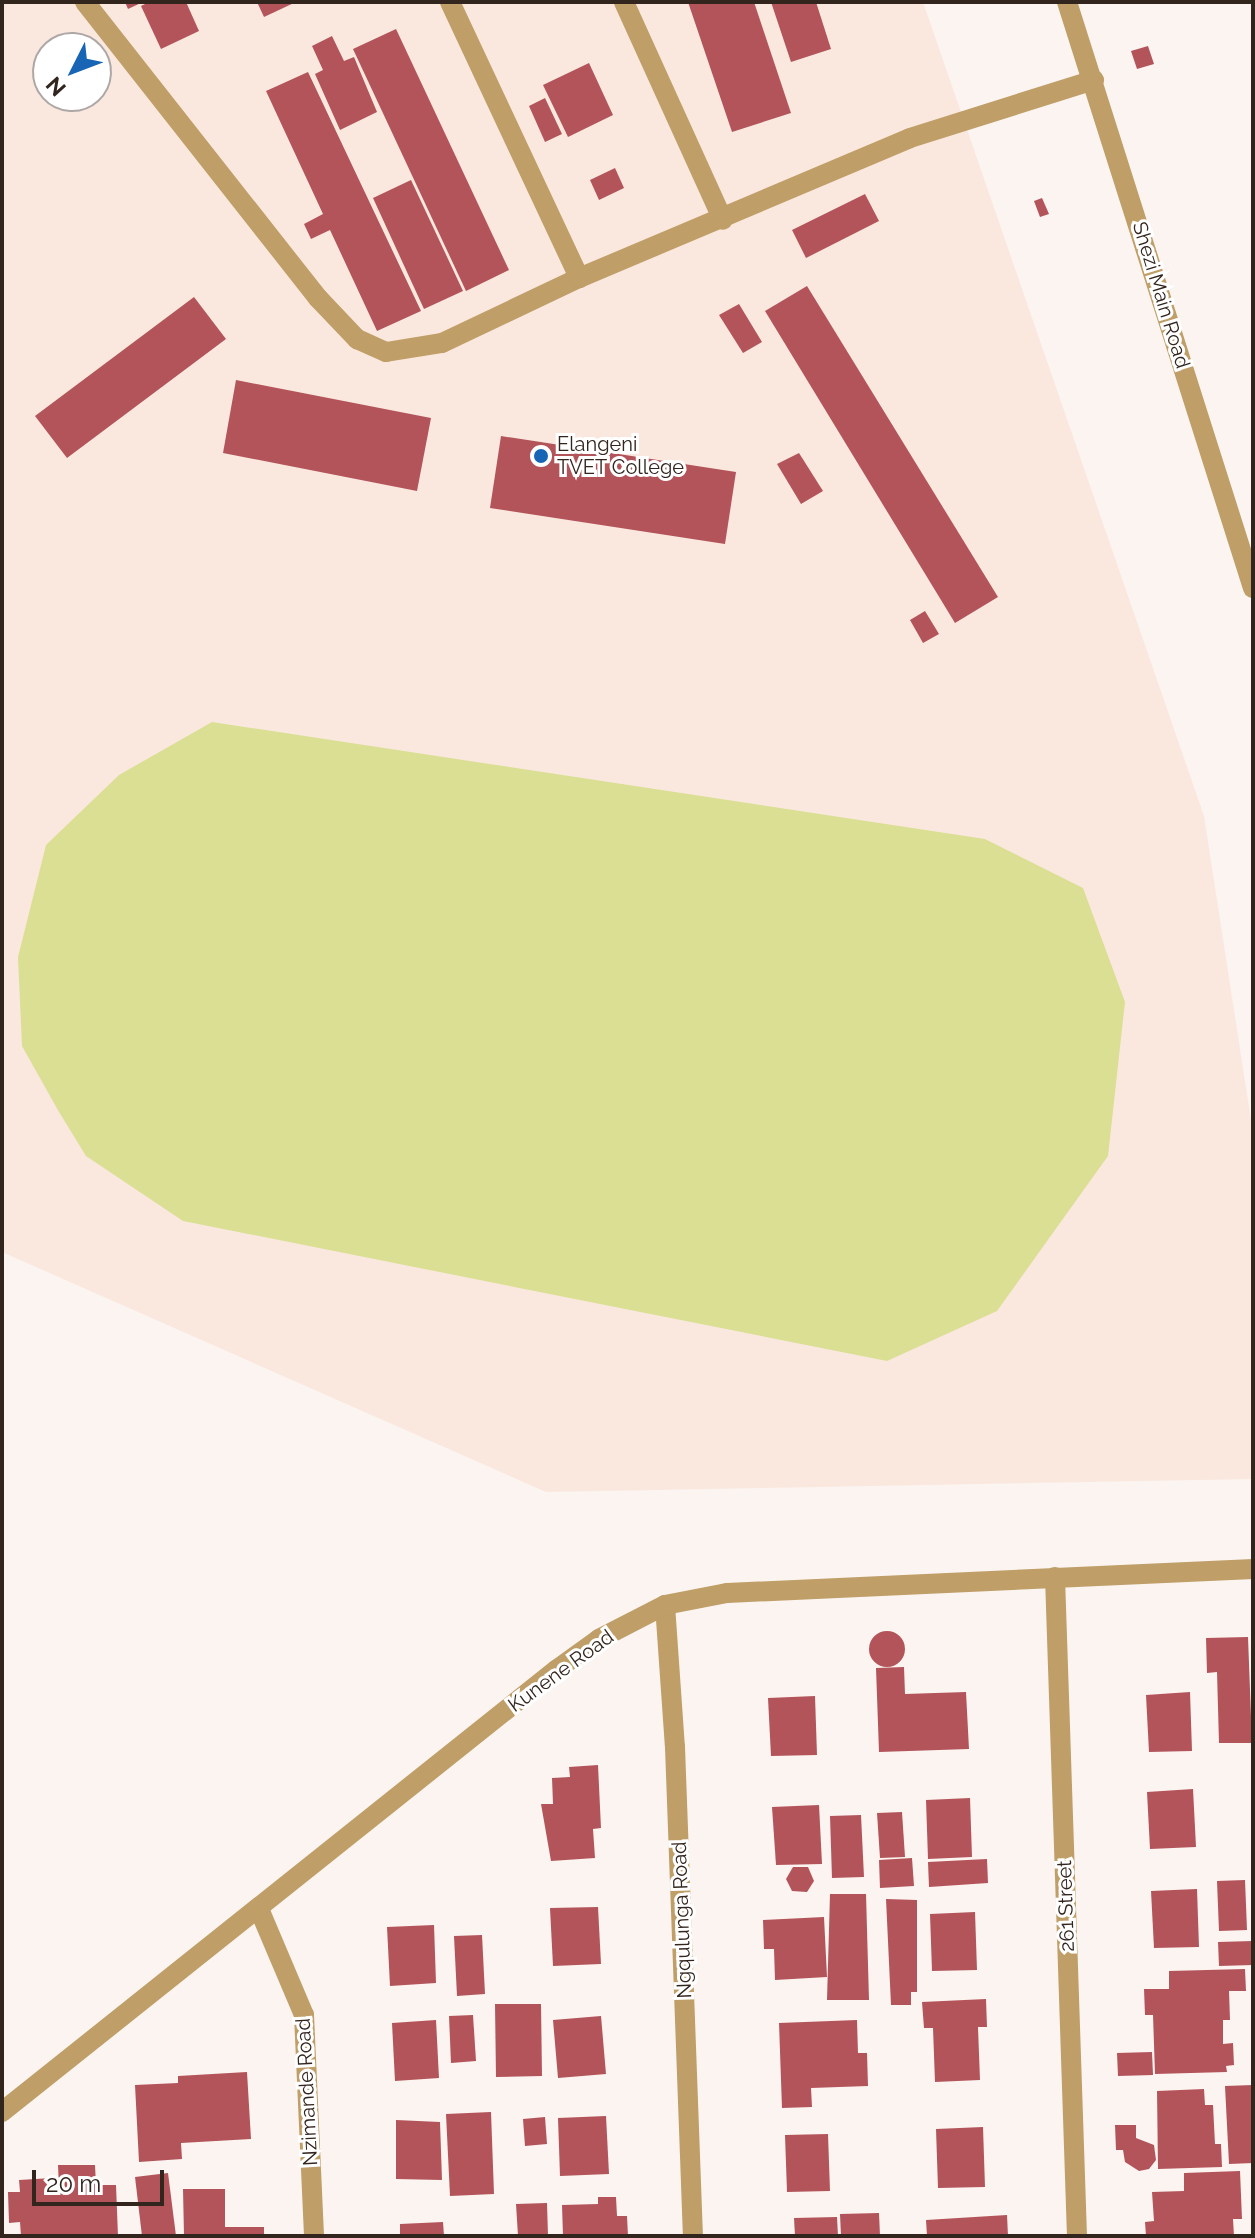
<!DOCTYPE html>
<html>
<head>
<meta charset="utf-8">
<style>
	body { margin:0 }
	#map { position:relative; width:1255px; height:2238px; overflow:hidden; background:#fbf4f0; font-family:Raleway,sans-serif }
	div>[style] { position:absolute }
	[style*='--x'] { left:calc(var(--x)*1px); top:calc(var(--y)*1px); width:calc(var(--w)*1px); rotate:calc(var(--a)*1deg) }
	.built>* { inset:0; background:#fae8df }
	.green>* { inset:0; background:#dadf93 }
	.building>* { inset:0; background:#b3545a }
	.round { border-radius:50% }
	.service>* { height:20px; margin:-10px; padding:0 10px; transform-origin:10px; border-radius:10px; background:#bf9e67 }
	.minor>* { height:20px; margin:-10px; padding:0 10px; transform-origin:10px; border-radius:10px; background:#bf9e67 }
	.tertiary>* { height:20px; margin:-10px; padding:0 10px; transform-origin:10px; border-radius:10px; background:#bf9e67 }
	.dots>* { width:22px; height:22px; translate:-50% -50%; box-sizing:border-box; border:4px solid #fff; border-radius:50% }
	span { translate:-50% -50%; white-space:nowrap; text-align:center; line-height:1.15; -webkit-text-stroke:6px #fff; paint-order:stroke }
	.street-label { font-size:20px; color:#32251e }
	.poi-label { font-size:20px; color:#32251e }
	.left { translate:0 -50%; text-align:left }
	.frame { position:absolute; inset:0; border:4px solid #32251e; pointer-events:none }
	.north { position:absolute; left:32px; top:32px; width:80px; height:80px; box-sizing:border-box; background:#fff; border:2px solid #ada8a5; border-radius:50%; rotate:228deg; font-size:22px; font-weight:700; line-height:32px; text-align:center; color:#32251e }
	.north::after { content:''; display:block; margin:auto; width:28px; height:36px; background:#1765b4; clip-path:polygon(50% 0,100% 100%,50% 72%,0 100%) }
	.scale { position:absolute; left:32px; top:2170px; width:132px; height:36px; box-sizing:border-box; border:4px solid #32251e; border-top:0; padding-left:10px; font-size:24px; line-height:28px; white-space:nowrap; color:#32251e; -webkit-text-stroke:6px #fff; paint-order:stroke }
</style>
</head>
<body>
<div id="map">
	<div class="built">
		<i style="clip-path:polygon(evenodd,2px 2px,923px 2px,1204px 816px,1253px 1133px,1253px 1479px,546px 1492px,2px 1252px,2px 2px,48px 48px,96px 48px,96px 96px,48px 96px,48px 48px)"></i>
	</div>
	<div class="green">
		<i style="clip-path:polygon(212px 722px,985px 839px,1083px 888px,1125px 1002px,1108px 1156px,997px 1311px,887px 1361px,183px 1221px,86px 1156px,59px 1112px,22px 1046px,18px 957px,46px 845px,119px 775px)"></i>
	</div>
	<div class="building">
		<i style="clip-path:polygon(125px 2px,143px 2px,128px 9px)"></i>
		<i style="clip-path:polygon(149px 2px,186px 2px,199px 31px,161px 49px,141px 6px)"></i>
		<i style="clip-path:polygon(257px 2px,296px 2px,264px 17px)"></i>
		<i style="clip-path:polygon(688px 2px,754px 2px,791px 113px,732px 132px)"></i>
		<i style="clip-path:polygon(771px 2px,816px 2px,831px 49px,791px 62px)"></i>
		<i style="clip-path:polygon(396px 29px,509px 270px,466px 291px,353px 49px)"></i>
		<i style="clip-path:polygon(332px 36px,344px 61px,354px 57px,377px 112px,340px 130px,315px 74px,323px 70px,312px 46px)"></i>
		<i style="clip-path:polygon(1148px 46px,1154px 64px,1137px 69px,1131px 51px)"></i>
		<i style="clip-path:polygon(589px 63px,613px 115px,568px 137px,543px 85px)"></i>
		<i style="clip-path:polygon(308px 72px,421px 311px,377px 331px,330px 230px,311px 239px,304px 224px,323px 214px,266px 91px)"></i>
		<i style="clip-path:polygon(545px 98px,562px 134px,545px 142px,529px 106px)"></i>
		<i style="clip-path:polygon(615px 168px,624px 188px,599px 200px,590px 180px)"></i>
		<i style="clip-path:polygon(411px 180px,463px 291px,424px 309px,373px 198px)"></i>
		<i style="clip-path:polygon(865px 194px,879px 221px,806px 258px,792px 230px)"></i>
		<i style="clip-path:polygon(1042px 198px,1049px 214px,1040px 217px,1034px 201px)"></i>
		<i style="clip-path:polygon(807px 286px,998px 597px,955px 623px,765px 311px)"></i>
		<i style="clip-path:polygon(194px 297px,226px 339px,67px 458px,35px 416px)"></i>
		<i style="clip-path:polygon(739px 304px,762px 342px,743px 353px,719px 315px)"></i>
		<i style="clip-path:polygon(236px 380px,431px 418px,417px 491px,223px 453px)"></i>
		<i style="clip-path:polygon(501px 436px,736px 472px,725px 544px,490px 508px)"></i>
		<i style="clip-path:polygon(799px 453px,823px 491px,801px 504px,777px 464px)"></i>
		<i style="clip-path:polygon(925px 611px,939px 634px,923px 643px,910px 620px)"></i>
		<i class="round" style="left:869px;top:1631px;width:36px;height:36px"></i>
		<i style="clip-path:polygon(1248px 1637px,1252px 1743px,1219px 1743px,1217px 1672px,1207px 1673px,1206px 1638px)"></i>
		<i style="clip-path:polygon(904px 1667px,905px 1694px,966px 1692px,969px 1749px,879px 1752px,876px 1668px)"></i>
		<i style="clip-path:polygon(1190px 1692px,1192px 1751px,1149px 1752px,1146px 1695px)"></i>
		<i style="clip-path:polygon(815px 1696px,817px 1755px,771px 1756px,768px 1698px)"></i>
		<i style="clip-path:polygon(598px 1765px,601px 1828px,593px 1829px,595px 1858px,551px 1861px,541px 1804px,553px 1804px,552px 1778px,570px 1777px,569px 1767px)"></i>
		<i style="clip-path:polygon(1193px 1789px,1196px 1847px,1150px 1849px,1147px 1792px)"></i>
		<i style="clip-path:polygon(970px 1798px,972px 1857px,928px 1859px,926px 1800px)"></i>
		<i style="clip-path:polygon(819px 1805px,822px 1864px,776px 1865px,772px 1807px)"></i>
		<i style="clip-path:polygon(902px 1812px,905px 1857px,880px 1858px,877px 1813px)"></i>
		<i style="clip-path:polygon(861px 1815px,864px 1877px,832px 1878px,830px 1816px)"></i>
		<i style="clip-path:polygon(912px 1858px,914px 1886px,880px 1888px,879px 1860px)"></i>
		<i style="clip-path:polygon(987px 1859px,988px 1883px,929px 1887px,928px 1862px)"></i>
		<i style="clip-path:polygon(793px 1867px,808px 1867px,814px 1881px,807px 1892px,792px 1891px,786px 1879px)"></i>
		<i style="clip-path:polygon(1245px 1880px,1247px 1930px,1219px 1931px,1217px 1881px)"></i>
		<i style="clip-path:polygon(1197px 1889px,1199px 1947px,1154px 1948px,1151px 1891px)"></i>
		<i style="clip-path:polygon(830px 1894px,866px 1894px,869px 2000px,827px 2000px)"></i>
		<i style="clip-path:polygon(886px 1899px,917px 1900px,917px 1992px,911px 1992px,911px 2005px,891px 2005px)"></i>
		<i style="clip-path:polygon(598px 1907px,601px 1964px,553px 1966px,550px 1908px)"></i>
		<i style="clip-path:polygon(975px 1912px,977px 1970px,932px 1971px,930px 1914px)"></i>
		<i style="clip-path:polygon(824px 1917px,827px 1977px,775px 1980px,774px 1949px,764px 1949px,763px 1920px)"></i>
		<i style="clip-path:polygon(434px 1925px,436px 1983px,390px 1986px,387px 1927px)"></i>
		<i style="clip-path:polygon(482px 1935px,485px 1994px,457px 1996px,454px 1936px)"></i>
		<i style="clip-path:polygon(1253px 1941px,1253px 1965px,1219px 1966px,1218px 1942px)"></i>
		<i style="clip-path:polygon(1245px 1969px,1246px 1991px,1229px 1991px,1230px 2020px,1223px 2020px,1223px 2044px,1233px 2043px,1234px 2065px,1226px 2066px,1227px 2072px,1155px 2074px,1153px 2015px,1145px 2015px,1144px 1989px,1169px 1989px,1169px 1971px)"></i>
		<i style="clip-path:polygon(986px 1999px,987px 2027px,978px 2027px,980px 2080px,935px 2082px,933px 2028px,924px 2028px,922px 2002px)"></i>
		<i style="clip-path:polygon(495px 2004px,541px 2004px,542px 2076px,496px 2077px)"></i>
		<i style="clip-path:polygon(473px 2015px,476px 2061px,451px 2063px,449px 2016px)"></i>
		<i style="clip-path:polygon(601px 2016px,606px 2074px,558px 2078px,553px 2020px)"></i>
		<i style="clip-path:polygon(436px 2020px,439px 2078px,395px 2081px,392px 2023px)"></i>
		<i style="clip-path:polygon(857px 2020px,858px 2053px,867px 2053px,868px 2086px,811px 2088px,812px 2107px,782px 2108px,779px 2023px)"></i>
		<i style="clip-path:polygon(1152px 2052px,1153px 2075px,1118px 2076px,1117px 2053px)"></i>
		<i style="clip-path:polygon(247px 2072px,251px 2139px,181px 2143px,182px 2159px,139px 2162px,135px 2085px,178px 2083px,178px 2076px)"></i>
		<i style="clip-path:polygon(1253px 2085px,1253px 2163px,1229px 2164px,1225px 2086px)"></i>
		<i style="clip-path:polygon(1204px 2089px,1205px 2105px,1213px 2105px,1215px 2144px,1221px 2144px,1222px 2167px,1158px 2169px,1157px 2091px)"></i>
		<i style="clip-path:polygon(491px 2112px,494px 2194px,450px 2196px,446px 2114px)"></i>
		<i style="clip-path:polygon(606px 2116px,609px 2174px,560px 2176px,558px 2118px)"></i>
		<i style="clip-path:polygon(545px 2117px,547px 2144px,525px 2146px,523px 2119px)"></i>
		<i style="clip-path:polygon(396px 2120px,440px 2122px,442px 2180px,396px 2179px)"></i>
		<i style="clip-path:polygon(1115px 2125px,1136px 2125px,1136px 2138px,1154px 2145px,1156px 2160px,1149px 2169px,1139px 2171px,1125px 2162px,1123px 2150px,1116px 2150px)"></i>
		<i style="clip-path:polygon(983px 2127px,985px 2187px,938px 2188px,936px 2129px)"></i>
		<i style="clip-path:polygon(828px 2134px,830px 2191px,787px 2192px,785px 2135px)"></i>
		<i style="clip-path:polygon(58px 2165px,95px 2165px,96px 2185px,116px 2185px,118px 2236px,21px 2236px,20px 2222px,9px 2223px,8px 2192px,20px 2192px,19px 2180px,52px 2178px,52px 2189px,59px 2188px)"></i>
		<i style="clip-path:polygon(1240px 2171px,1242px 2219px,1233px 2219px,1234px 2236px,1146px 2236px,1145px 2222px,1154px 2221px,1152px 2192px,1184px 2191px,1184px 2173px)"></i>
		<i style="clip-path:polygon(168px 2173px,176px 2236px,142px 2236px,135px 2177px)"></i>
		<i style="clip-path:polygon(183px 2189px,225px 2189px,225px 2227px,264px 2227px,264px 2236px,184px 2236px)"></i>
		<i style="clip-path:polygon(598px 2197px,616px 2197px,617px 2216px,627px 2216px,628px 2236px,563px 2236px,562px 2205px,598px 2204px)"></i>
		<i style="clip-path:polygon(547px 2203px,548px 2236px,518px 2236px,516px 2204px)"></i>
		<i style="clip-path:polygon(879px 2213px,880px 2236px,841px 2236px,840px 2214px)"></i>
		<i style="clip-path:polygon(1007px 2215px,1008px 2236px,927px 2236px,926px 2220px)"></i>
		<i style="clip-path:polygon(837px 2217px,838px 2236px,795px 2236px,794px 2218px)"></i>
		<i style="clip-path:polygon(443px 2222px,444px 2236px,400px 2236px,400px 2224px)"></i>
	</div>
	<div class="service">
		<i style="--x:85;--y:2;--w:377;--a:51.8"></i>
		<i style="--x:318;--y:298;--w:57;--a:46.4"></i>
		<i style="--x:357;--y:339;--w:32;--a:24"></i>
		<i style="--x:386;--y:352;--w:57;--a:-9.1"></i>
		<i style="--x:442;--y:343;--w:152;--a:-25.4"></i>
		<i style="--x:450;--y:2;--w:305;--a:64.9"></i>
		<i style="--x:579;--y:278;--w:359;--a:-22.9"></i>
		<i style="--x:910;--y:138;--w:193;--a:-17.5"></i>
		<i style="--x:624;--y:2;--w:239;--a:65.6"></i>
	</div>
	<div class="minor">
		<i style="--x:1055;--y:1577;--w:659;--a:88.09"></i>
		<i style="--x:665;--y:1605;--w:142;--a:86"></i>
		<i style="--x:675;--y:1747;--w:489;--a:87.9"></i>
		<i style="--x:259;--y:1909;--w:115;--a:67"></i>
		<i style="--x:304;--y:2015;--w:221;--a:87.4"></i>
	</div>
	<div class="tertiary">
		<i style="--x:1067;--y:2;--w:615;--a:72.39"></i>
		<i style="--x:2;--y:2112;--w:709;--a:-38.58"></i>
		<i style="--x:556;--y:1670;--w:53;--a:-35.8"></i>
		<i style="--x:599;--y:1639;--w:74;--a:-27.3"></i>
		<i style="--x:665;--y:1605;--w:63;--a:-11"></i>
		<i style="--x:727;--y:1593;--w:527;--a:-2.61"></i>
	</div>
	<div class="dots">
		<i style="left:541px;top:456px;background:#1765b4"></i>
	</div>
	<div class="street-label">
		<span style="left:1161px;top:295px;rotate:73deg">Shezi Main Road</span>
		<span style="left:561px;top:1671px;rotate:-36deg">Kunene Road</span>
		<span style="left:1066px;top:1906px;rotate:-92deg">261 Street</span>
		<span style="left:682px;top:1920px;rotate:-92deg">Ngqulunga Road</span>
		<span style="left:307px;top:2092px;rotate:-93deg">Nzimande Road</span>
	</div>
	<div class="poi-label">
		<span class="left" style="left:557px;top:456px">Elangeni<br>TVET College</span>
	</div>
	<div class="frame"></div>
	<div class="north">N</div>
	<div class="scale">20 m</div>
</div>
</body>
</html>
